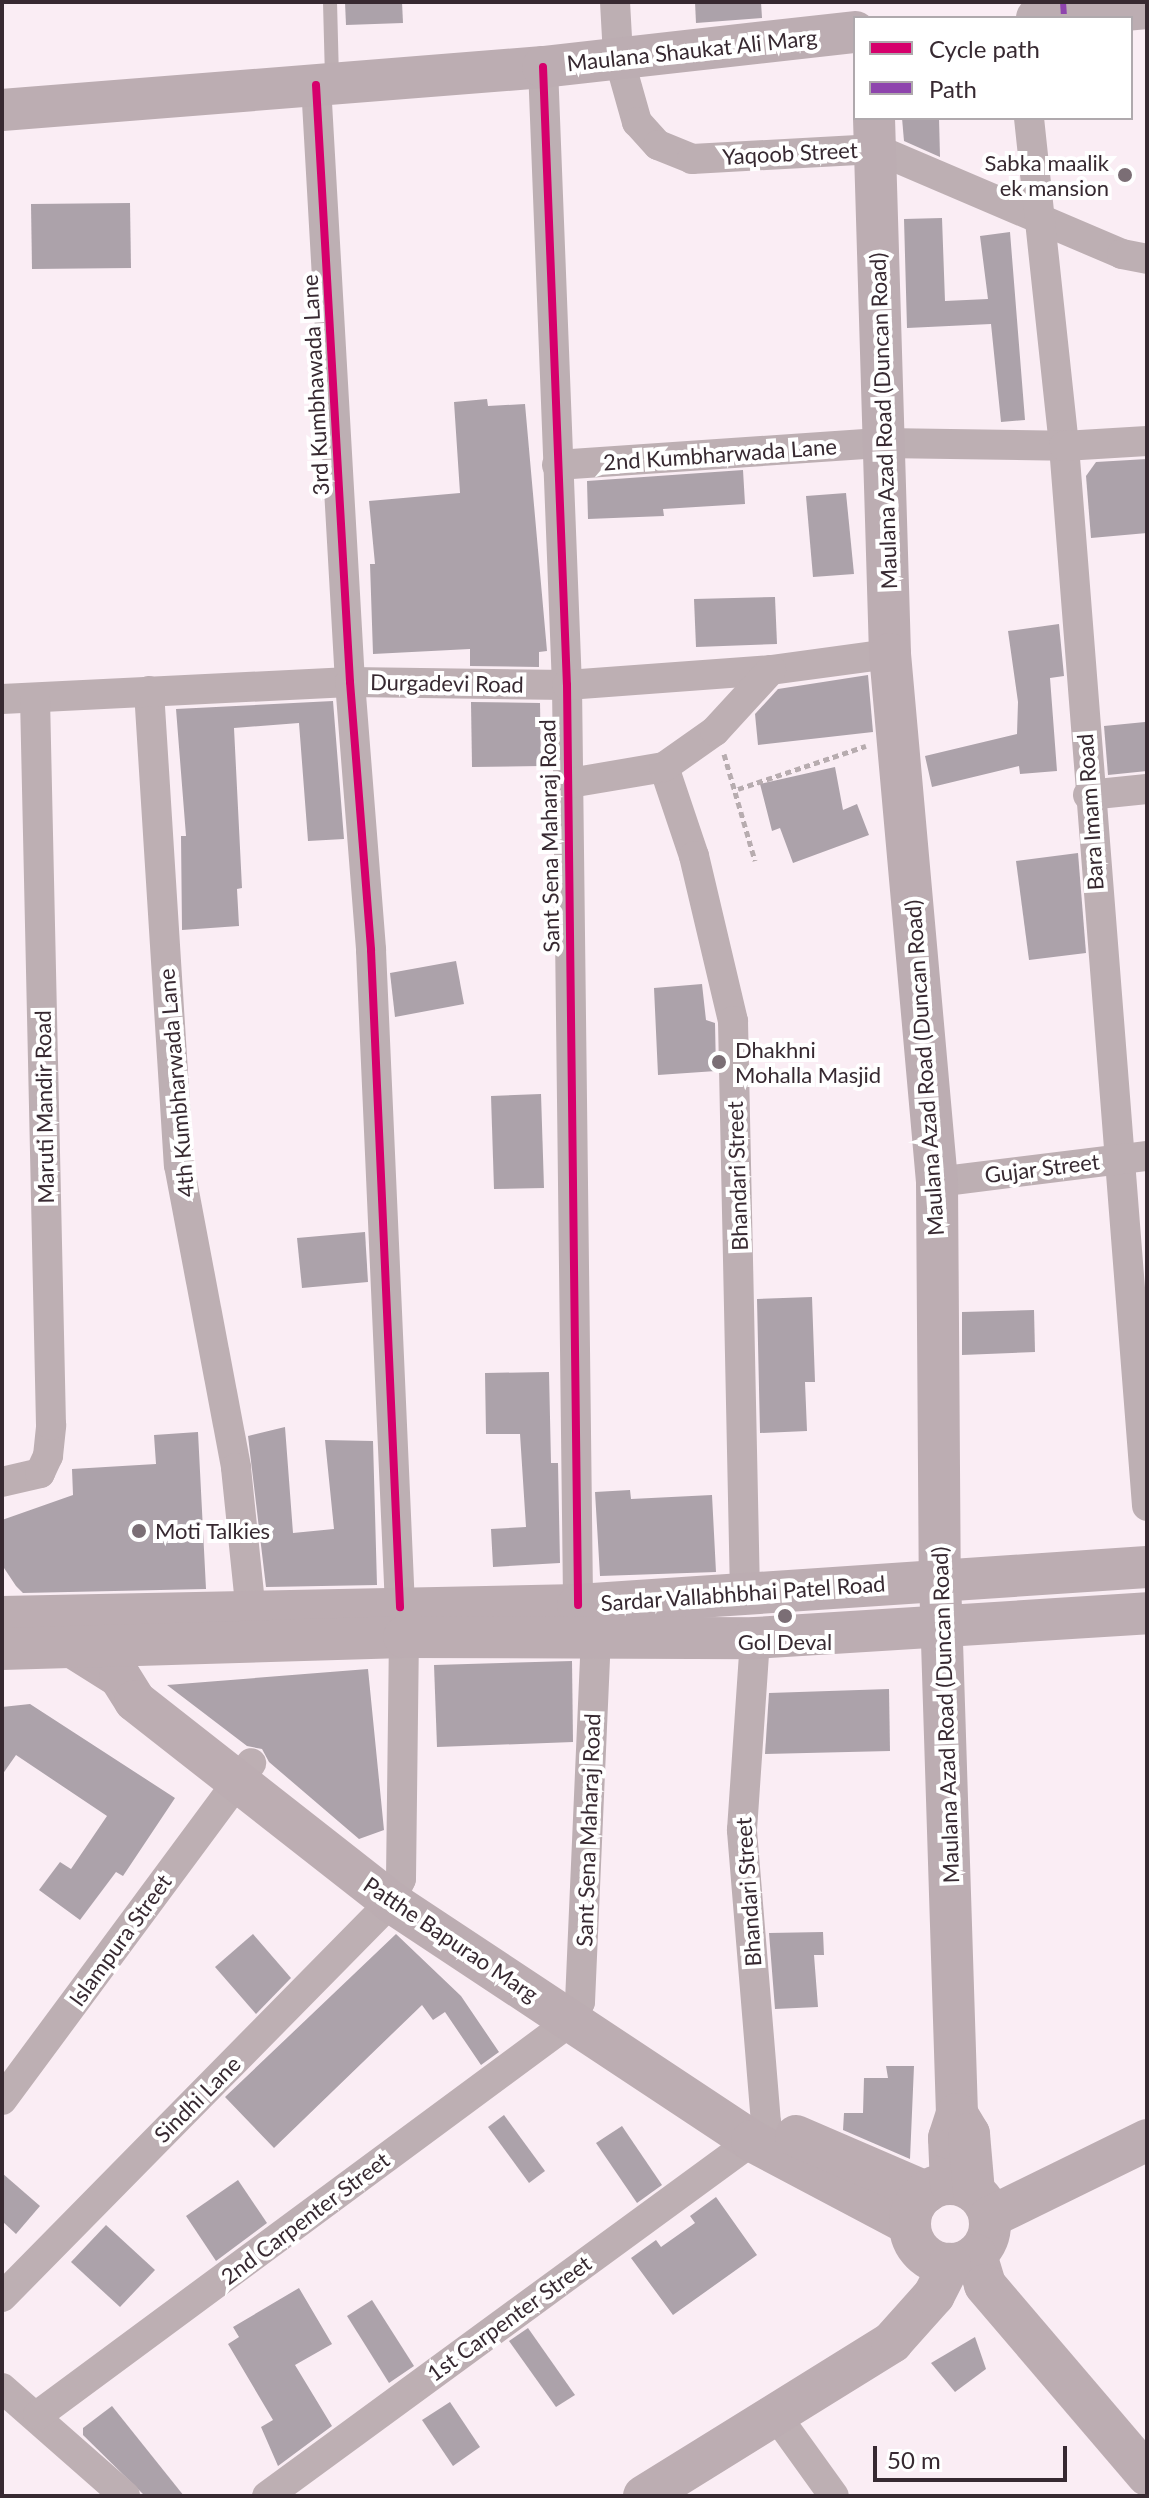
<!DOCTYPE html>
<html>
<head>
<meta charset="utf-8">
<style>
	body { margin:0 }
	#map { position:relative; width:1149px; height:2498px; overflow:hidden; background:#faedf4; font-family:Lato,sans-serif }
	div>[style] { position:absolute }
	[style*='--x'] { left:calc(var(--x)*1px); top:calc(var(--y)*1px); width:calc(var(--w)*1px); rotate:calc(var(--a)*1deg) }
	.building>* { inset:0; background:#aca2aa }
	.path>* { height:5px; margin-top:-2.5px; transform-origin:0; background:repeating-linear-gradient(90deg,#b7acaf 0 6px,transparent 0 10px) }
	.lane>* { height:14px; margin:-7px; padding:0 7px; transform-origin:7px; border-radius:7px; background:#bdafb3 }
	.street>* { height:30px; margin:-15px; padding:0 15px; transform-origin:15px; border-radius:15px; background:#bdafb3 }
	.secondary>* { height:42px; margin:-21px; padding:0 21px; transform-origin:21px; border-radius:21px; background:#bcadb2 }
	.secondary>.ring { margin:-21px; padding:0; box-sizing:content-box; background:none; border:42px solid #bcadb2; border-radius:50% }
	.quiet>* { height:6px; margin-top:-3px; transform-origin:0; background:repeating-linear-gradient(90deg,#8e44ad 0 12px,transparent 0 18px) }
	.cycleway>* { height:8px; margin:-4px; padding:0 4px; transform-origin:4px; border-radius:4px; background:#d6006c }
	.dots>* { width:22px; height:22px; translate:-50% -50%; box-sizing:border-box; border:4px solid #fff; border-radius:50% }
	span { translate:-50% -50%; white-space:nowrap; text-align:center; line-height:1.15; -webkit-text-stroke:8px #fff; paint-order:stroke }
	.street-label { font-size:22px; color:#372931 }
	.poi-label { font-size:22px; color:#372931 }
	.right { translate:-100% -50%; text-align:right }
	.left { translate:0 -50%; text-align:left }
	.frame { position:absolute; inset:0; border:4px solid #372931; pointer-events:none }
	.legend { position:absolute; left:853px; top:16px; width:280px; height:104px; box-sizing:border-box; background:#fff; border:2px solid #afa9ad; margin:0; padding:10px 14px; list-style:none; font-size:24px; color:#372931 }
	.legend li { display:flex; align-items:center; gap:16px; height:40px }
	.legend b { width:40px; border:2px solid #afa9ad }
	.scale { position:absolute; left:873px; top:2446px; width:194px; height:36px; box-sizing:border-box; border:4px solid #372931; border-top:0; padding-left:10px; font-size:24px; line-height:28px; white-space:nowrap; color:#372931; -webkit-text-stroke:6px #fff; paint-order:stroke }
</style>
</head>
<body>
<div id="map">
	<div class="building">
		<i style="clip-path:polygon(345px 2px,402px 2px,403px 23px,346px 25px)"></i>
		<i style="clip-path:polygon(695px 2px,761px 2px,762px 18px,696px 23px)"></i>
		<i style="clip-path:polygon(902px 118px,939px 118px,940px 157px,904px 141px)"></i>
		<i style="clip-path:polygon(130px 203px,131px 268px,32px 269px,31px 204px)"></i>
		<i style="clip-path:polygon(942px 218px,945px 301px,988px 299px,980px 236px,1010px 232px,1025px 420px,1001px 422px,991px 324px,907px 328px,904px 219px)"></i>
		<i style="clip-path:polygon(487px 399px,488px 406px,525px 404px,547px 651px,539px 652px,539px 667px,470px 666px,470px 649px,373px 654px,370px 564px,375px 564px,369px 501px,460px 493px,454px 402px)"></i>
		<i style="clip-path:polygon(1147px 459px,1147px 533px,1091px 538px,1086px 476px,1096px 462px)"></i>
		<i style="clip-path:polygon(743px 470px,745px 504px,663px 509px,664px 516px,588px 519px,587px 481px)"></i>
		<i style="clip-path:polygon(846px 493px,854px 574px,813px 577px,806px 496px)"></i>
		<i style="clip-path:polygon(775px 597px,777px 644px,696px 647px,694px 599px)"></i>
		<i style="clip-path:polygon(1059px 624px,1064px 676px,1050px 678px,1057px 771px,1020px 774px,1019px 766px,932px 787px,925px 756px,1017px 734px,1018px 702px,1008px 631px)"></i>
		<i style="clip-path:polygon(868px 675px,873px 732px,758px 745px,755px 714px,778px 689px)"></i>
		<i style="clip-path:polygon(333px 701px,344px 839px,308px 841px,299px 723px,234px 728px,242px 888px,237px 889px,239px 926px,182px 930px,181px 836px,186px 836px,176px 709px)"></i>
		<i style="clip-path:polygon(471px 702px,540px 703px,541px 766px,472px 767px)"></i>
		<i style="clip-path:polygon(1145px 722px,1147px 771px,1108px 775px,1104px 726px)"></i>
		<i style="clip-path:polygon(835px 767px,843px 810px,857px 804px,869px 835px,793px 863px,780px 828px,772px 831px,760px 784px)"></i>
		<i style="clip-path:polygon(1078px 853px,1086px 953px,1029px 960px,1016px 861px)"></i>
		<i style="clip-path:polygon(456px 961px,464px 1004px,395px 1017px,390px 973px)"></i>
		<i style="clip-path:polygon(702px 984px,706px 1020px,715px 1023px,716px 1071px,658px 1075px,654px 988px)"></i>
		<i style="clip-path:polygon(541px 1094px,544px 1188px,494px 1189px,491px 1096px)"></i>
		<i style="clip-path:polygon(365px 1232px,368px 1282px,302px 1288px,297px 1238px)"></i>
		<i style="clip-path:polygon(812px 1297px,815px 1382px,805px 1382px,807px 1431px,760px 1433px,757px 1299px)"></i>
		<i style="clip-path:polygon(1034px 1310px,1035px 1352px,962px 1355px,962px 1312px)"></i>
		<i style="clip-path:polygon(549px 1372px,551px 1463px,558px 1463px,560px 1563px,493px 1567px,491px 1529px,526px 1527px,520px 1434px,486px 1434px,485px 1373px)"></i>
		<i style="clip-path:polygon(285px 1427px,293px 1533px,334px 1529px,325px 1440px,373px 1441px,377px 1585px,266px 1587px,248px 1436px)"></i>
		<i style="clip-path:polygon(198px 1432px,206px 1589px,23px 1593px,16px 1586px,4px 1568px,2px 1520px,73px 1495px,72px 1469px,156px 1464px,154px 1435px)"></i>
		<i style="clip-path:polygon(630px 1490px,631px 1499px,712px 1495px,716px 1572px,600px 1576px,595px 1492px)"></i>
		<i style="clip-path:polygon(572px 1661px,573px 1742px,437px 1747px,434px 1665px)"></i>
		<i style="clip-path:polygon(368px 1669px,384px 1830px,359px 1839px,269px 1762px,262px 1749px,247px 1746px,167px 1685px)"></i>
		<i style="clip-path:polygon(889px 1689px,890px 1751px,765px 1754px,769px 1693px)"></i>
		<i style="clip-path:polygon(30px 1704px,175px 1798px,123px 1876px,116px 1872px,80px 1920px,39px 1890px,60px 1862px,71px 1869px,107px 1816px,16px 1755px,2px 1775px,2px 1707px)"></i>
		<i style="clip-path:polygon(823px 1932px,824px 1955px,814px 1955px,818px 2007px,775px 2009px,769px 1933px)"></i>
		<i style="clip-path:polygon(253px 1934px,291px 1978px,256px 2014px,215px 1967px)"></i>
		<i style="clip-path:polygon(396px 1934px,461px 1996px,499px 2052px,481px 2065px,445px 2012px,433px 2020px,422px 2005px,274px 2148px,225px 2097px)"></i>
		<i style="clip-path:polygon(886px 2066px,914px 2066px,910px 2159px,843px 2130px,844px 2113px,863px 2113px,864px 2078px,888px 2078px)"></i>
		<i style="clip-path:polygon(504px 2115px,545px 2171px,529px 2183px,488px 2127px)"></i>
		<i style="clip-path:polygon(622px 2126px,662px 2185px,637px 2203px,596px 2143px)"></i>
		<i style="clip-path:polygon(2px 2173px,40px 2206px,16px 2234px,2px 2221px)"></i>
		<i style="clip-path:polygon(238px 2180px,267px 2223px,216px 2261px,186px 2216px)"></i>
		<i style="clip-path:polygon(716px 2197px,757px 2255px,673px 2315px,631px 2258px,656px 2240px,661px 2247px,695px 2223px,690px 2216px)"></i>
		<i style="clip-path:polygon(106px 2225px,155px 2270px,120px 2307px,71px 2262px)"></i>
		<i style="clip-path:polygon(299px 2288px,332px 2344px,295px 2365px,332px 2426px,278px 2466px,261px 2427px,273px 2420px,228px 2344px,239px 2337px,233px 2327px)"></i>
		<i style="clip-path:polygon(372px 2300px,414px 2366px,389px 2383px,347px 2316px)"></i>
		<i style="clip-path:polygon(528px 2328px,575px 2395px,556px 2407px,509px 2341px)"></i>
		<i style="clip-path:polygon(975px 2337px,986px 2369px,955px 2392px,931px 2363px)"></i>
		<i style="clip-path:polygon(450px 2402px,480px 2447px,453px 2466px,422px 2420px)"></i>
		<i style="clip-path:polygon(112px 2406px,184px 2496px,145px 2496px,83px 2435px,83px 2428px)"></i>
	</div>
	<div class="path">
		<i style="--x:724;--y:754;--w:111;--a:73.8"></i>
		<i style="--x:738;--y:789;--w:135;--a:-18.6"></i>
	</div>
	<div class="lane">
		<i style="--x:330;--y:2;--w:77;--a:88.5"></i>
	</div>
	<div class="street">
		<i style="--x:615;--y:2;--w:53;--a:86.8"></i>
		<i style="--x:618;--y:55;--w:70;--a:74.2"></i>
		<i style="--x:637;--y:122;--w:31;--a:48"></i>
		<i style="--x:658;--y:145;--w:37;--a:22"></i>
		<i style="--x:692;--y:159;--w:184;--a:-3.1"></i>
		<i style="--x:876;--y:149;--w:267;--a:23.1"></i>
		<i style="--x:1122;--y:254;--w:25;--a:11"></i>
		<i style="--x:543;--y:67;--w:618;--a:87.78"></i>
		<i style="--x:567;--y:685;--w:920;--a:89.31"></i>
		<i style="--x:316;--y:85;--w:598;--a:86.74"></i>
		<i style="--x:350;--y:682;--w:269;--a:85.5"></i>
		<i style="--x:371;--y:950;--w:658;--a:87.47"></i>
		<i style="--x:1029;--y:118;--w:330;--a:83.9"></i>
		<i style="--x:1064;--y:446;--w:1063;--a:85.52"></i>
		<i style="--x:557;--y:465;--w:327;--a:-3.9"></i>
		<i style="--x:883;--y:443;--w:181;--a:0.9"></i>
		<i style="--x:1064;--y:446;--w:83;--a:-3.4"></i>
		<i style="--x:149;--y:691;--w:475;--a:86.4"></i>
		<i style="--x:179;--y:1165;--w:308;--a:79.3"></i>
		<i style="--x:236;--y:1468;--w:147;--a:84.1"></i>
		<i style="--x:2;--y:699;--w:348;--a:-2.8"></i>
		<i style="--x:350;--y:682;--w:217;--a:0.8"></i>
		<i style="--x:567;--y:685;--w:205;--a:-4.2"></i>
		<i style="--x:771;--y:670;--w:120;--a:-7.7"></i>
		<i style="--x:664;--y:767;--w:94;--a:71.4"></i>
		<i style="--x:694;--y:856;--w:170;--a:76.7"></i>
		<i style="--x:733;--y:1021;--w:574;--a:88.8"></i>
		<i style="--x:564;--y:784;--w:101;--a:-9.6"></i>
		<i style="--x:664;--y:767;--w:62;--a:-35.2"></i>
		<i style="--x:715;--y:731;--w:83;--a:-47.4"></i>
		<i style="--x:1088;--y:795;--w:59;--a:-5.8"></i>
		<i style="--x:937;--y:1182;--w:212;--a:-7.1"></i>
		<i style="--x:2;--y:1482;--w:39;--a:-13"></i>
		<i style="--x:40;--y:1473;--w:19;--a:-65"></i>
		<i style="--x:48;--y:1456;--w:31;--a:-84"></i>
		<i style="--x:51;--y:1425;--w:725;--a:-91.26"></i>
		<i style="--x:2;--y:2100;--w:419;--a:-53.5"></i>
		<i style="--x:2;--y:2297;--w:554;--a:-45.44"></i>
		<i style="--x:391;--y:1902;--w:25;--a:-67"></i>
		<i style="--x:401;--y:1879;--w:242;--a:-89.3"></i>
		<i style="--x:2;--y:2388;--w:164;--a:41.3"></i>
		<i style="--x:775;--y:2414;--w:101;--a:54.3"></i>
		<i style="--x:38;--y:2415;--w:663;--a:-36.47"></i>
		<i style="--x:571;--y:2021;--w:21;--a:-65"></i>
		<i style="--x:580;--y:2002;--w:365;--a:-87.5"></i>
		<i style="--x:267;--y:2496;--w:601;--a:-36.2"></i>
		<i style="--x:752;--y:2141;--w:23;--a:-52"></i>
		<i style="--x:766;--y:2123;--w:294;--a:-94.7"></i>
		<i style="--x:742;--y:1830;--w:192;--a:-86.1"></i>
	</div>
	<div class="secondary">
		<i style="--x:1037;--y:18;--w:110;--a:-5.2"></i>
		<i style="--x:2;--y:110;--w:543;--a:-4.54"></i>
		<i style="--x:543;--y:67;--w:314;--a:-6.4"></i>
		<i style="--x:874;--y:118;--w:536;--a:88.29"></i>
		<i style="--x:890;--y:654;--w:530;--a:84.91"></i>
		<i style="--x:937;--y:1182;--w:397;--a:89.6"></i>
		<i style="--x:940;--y:1579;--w:535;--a:88.18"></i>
		<i style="--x:2;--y:1617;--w:576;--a:-1.19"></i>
		<i style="--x:578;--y:1605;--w:570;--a:-3.82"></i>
		<i style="--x:74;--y:1648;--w:54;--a:32.2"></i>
		<i style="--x:120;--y:1677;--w:28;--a:58"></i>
		<i style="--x:135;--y:1701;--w:325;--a:38.1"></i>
		<i style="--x:391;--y:1902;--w:433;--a:33.5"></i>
		<i style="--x:752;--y:2141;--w:178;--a:27.9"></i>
		<i style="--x:2;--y:1649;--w:402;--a:-1.7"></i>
		<i style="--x:404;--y:1637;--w:351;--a:0.2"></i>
		<i style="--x:755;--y:1638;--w:393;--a:-3.6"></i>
		<i style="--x:796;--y:2136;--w:142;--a:23.3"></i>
		<i class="ring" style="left:910px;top:2184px;width:38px;height:38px"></i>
		<i style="--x:951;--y:2184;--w:46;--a:-92.5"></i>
		<i style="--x:949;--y:2138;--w:25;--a:-72"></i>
		<i style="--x:957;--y:2114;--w:23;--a:59"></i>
		<i style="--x:969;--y:2134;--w:58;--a:85.1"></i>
		<i style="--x:990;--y:2217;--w:175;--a:-26.1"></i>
		<i style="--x:976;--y:2255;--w:31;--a:73"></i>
		<i style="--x:985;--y:2285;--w:250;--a:49.5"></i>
		<i style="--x:644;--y:2496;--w:292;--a:-31.8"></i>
		<i style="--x:892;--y:2342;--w:63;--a:-48.2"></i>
		<i style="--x:934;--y:2295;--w:35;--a:-63"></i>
	</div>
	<div class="quiet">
		<i style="--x:1063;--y:2;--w:14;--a:86"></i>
	</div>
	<div class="cycleway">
		<i style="--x:543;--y:67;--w:618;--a:87.78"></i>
		<i style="--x:567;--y:685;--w:920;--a:89.31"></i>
		<i style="--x:316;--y:85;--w:598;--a:86.74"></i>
		<i style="--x:350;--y:682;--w:269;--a:85.5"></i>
		<i style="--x:371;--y:950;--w:658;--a:87.47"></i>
	</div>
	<div class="dots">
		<i style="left:1125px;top:175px;background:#7b6e75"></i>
		<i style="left:719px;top:1062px;background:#7b6e75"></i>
		<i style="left:139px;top:1531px;background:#7b6e75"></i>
		<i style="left:785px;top:1616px;background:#7b6e75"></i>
	</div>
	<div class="street-label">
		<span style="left:692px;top:50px;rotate:-6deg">Maulana Shaukat Ali Marg</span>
		<span style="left:790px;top:153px;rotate:-3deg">Yaqoob Street</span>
		<span style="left:315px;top:385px;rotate:-93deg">3rd Kumbhawada Lane</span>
		<span style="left:883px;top:421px;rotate:-92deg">Maulana Azad Road (Duncan Road)</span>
		<span style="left:720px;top:454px;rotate:-4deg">2nd Kumbharwada Lane</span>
		<span style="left:447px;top:683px;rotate:1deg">Durgadevi Road</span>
		<span style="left:1090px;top:812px;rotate:-94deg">Bara Imam Road</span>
		<span style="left:549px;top:836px;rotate:-91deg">Sant Sena Maharaj Road</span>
		<span style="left:924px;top:1068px;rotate:-94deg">Maulana Azad Road (Duncan Road)</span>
		<span style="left:176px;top:1083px;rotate:-95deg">4th Kumbharwada Lane</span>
		<span style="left:44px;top:1107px;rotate:-91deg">Maruti Mandir Road</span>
		<span style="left:1042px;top:1168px;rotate:-7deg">Gujar Street</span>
		<span style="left:737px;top:1176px;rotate:-92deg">Bhandari Street</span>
		<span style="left:743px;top:1593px;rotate:-4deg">Sardar Vallabhbhai Patel Road</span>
		<span style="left:945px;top:1715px;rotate:-92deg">Maulana Azad Road (Duncan Road)</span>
		<span style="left:588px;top:1830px;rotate:-88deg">Sant Sena Maharaj Road</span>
		<span style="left:748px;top:1892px;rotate:-94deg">Bhandari Street</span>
		<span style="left:451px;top:1939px;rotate:34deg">Patthe Bapurao Marg</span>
		<span style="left:120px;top:1940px;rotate:-54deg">Islampura Street</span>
		<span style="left:197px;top:2099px;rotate:-45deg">Sindhi Lane</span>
		<span style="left:305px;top:2218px;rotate:-37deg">2nd Carpenter Street</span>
		<span style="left:509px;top:2318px;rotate:-36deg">1st Carpenter Street</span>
	</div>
	<div class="poi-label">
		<span class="right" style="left:1109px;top:175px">Sabka maalik<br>ek mansion</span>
		<span class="left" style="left:735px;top:1062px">Dhakhni<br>Mohalla Masjid</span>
		<span class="left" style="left:155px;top:1531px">Moti Talkies</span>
		<span style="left:785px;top:1642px">Gol Deval</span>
	</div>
	<div class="frame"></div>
	<ul class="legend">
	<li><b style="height:10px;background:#d6006c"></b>Cycle path</li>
	<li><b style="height:10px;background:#8e44ad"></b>Path</li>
	</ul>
	<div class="scale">50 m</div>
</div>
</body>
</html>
